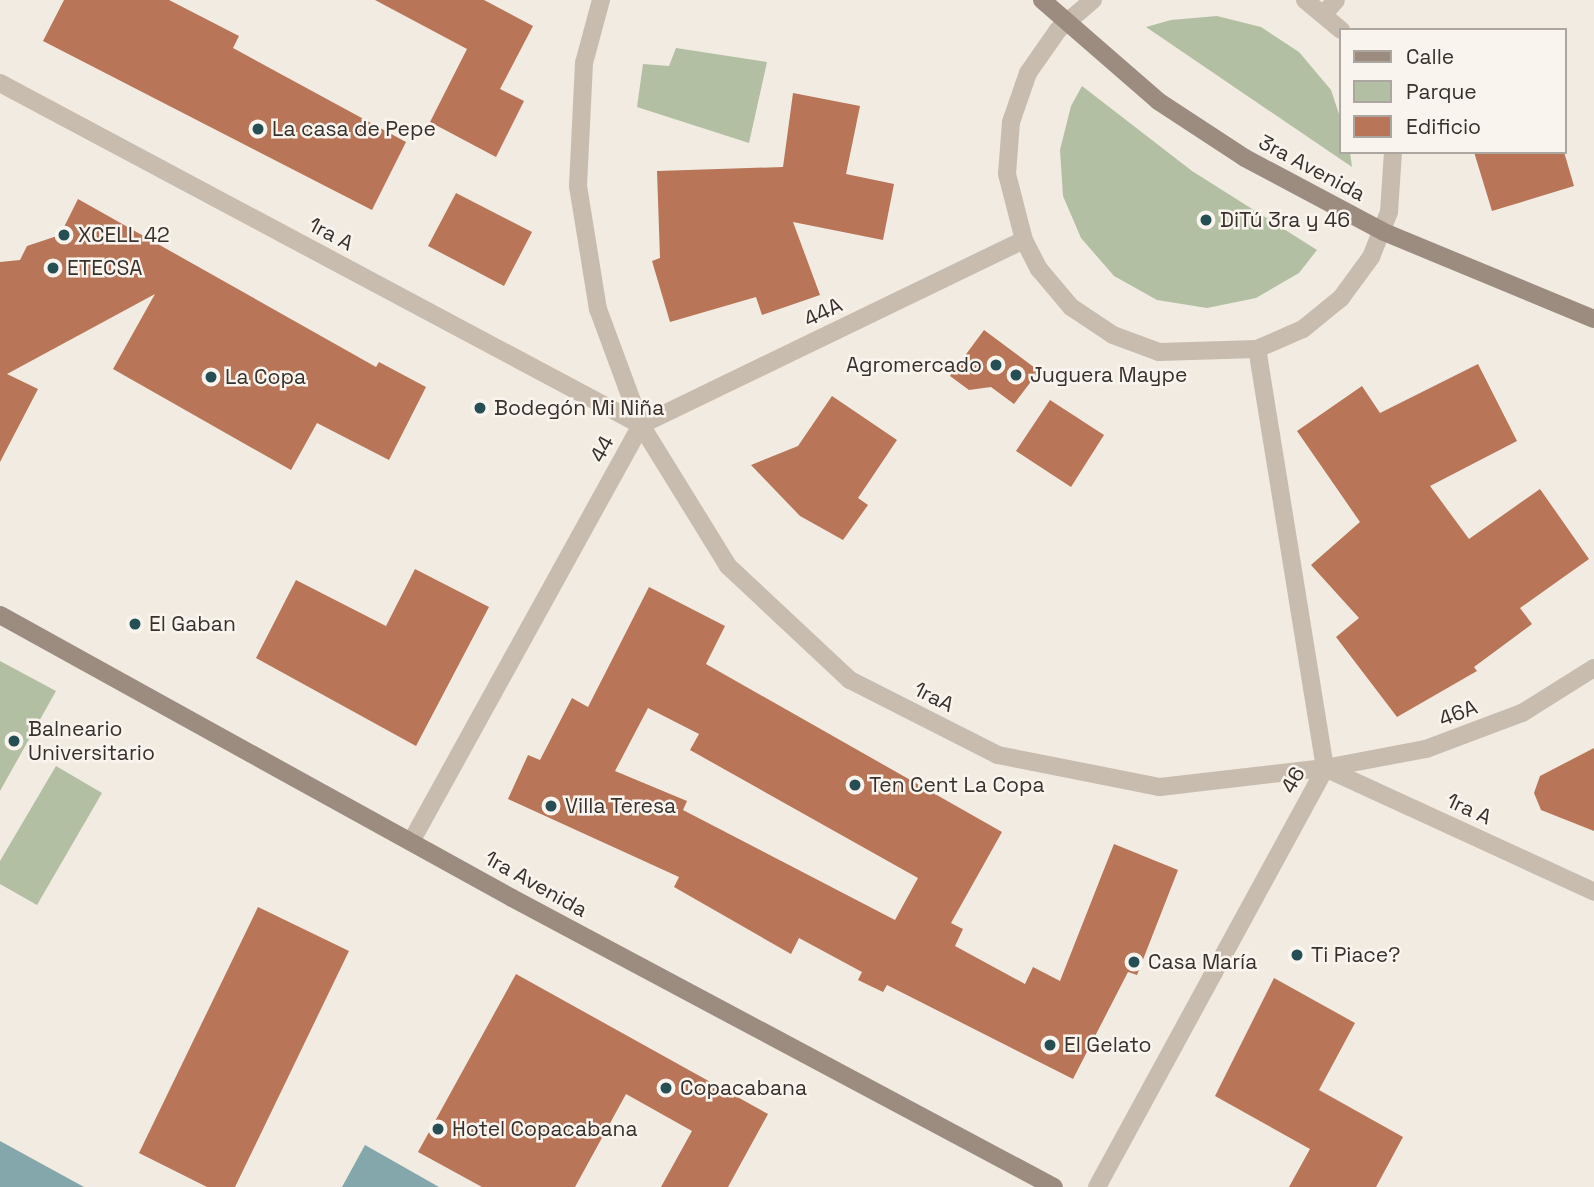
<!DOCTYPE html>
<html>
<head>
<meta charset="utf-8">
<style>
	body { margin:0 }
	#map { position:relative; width:1594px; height:1187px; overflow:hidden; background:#f1ebe1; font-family:"Space Grotesk",sans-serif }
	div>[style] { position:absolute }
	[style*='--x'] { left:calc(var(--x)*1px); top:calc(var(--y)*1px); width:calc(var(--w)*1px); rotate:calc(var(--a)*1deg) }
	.green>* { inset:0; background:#b3bfa2 }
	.water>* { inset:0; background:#83a7ab }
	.building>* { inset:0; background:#b97557 }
	.street>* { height:18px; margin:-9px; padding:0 9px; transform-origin:9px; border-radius:9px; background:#c8bcae }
	.secondary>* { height:18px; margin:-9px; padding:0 9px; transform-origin:9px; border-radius:9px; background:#9c8c80 }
	.dots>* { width:19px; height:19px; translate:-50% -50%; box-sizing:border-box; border:4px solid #f9f4ed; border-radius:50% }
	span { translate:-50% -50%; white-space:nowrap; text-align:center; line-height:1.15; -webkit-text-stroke:5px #f9f4ed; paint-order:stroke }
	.poi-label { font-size:21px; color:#38302c }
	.left { translate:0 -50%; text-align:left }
	.right { translate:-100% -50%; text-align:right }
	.street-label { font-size:21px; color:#38302c }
	.legend { position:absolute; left:1339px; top:28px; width:228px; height:126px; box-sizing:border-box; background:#f9f4ed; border:2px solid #aca6a0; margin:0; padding:9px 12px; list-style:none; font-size:21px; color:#38302c }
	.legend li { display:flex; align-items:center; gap:14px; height:35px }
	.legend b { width:35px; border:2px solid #aca6a0 }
</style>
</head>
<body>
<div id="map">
	<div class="green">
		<i style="clip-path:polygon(1217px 16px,1261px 27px,1299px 52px,1331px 90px,1340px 117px,1340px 152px,1350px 152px,1352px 167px,1146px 27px,1171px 20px)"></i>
		<i style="clip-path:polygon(676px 48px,767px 62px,749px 143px,637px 107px,643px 64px,669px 66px)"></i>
		<i style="clip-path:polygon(1082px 86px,1192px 171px,1317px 250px,1299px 273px,1256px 298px,1207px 308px,1157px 300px,1114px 276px,1081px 238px,1063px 196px,1060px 150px,1071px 106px)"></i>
		<i style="clip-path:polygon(0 661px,56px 691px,0 791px)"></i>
		<i style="clip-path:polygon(56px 766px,102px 793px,37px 905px,0 884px,0 861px)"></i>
	</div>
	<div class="water">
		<i style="clip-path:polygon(0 1141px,84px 1187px,0 1187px)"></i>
		<i style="clip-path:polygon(365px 1145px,439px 1187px,440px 1187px,342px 1187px)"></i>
	</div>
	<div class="building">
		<i style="clip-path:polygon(64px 0,169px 0,239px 36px,233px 48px,406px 142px,372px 210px,43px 41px)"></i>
		<i style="clip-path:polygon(375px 0,484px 0,533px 26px,500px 89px,524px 101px,496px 157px,430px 122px,467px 49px)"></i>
		<i style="clip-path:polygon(793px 93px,860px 106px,846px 174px,894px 184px,883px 240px,793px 222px,820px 295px,762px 315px,756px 297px,670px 322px,652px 261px,660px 258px,657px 171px,783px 167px)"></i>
		<i style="clip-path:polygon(1474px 152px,1564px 152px,1574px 186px,1492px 211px)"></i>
		<i style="clip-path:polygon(456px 193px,532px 232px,504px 286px,428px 246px)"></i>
		<i style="clip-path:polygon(78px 199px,376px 367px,379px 362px,426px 387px,389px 460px,317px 423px,291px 470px,113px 369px,155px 294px,7px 374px,38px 389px,0 462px,0 262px,20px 260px,27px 246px,60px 235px)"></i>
		<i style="clip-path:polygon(984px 330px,1039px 371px,1014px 404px,991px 387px,969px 390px,950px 376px)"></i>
		<i style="clip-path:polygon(1478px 364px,1517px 441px,1430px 486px,1469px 539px,1540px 489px,1589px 559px,1520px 608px,1532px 624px,1474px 667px,1477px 671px,1397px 717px,1336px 637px,1359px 618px,1311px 565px,1360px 522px,1297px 431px,1362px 386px,1380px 413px)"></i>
		<i style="clip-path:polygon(832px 396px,897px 440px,858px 498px,868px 505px,843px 540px,800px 516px,751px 465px,798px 446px)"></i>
		<i style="clip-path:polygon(1050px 400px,1104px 435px,1071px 487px,1016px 451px)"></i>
		<i style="clip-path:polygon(415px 569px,489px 607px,416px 746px,256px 658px,296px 580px,386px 626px)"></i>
		<i style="clip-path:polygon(evenodd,649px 587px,725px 626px,706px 664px,1002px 832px,951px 923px,963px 929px,955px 946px,1025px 984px,1033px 967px,1060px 981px,1114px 844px,1178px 870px,1137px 975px,1128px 972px,1073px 1079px,887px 985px,883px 992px,858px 980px,862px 972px,799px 938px,791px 954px,674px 887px,679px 877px,508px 799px,528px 755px,540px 760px,572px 698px,588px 707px,649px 587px,648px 708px,699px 734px,690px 750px,918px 878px,895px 920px,683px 810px,687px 801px,615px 771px,648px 708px)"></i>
		<i style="clip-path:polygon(1594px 748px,1594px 831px,1541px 810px,1534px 793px,1540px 776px)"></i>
		<i style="clip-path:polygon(258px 907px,349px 951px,235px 1187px,207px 1187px,139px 1153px)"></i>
		<i style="clip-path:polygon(516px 974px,768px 1114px,728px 1187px,661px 1187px,692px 1131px,626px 1094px,575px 1187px,482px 1187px,418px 1152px)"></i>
		<i style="clip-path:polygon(1274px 978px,1355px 1023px,1319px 1090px,1403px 1137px,1376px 1187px,1289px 1187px,1310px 1149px,1215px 1096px)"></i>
	</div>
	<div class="street">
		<i style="--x:601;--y:0;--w:65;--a:105.1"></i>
		<i style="--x:584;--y:63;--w:123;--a:92.8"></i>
		<i style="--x:578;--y:186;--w:125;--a:80.8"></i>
		<i style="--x:598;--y:309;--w:124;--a:69.7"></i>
		<i style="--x:641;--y:425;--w:166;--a:58.3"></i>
		<i style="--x:728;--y:566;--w:167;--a:43.1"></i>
		<i style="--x:850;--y:680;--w:166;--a:26.9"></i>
		<i style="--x:998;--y:755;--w:165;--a:11.2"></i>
		<i style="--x:1160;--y:787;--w:166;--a:-6.6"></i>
		<i style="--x:1325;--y:768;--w:103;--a:-10.7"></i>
		<i style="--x:1426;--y:749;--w:103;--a:-20.6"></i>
		<i style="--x:1522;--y:713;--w:85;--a:-32"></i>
		<i style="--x:1093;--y:0;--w:46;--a:139.4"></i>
		<i style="--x:1058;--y:30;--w:52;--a:124.9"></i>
		<i style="--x:1028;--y:73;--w:52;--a:109.1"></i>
		<i style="--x:1011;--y:122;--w:52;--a:94.4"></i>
		<i style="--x:1007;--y:174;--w:68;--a:75.6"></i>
		<i style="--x:1024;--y:240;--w:33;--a:63"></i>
		<i style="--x:1039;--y:269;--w:50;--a:49.9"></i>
		<i style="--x:1071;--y:307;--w:50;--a:33.7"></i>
		<i style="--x:1113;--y:335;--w:49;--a:20.3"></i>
		<i style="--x:1159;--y:352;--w:98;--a:-1.8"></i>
		<i style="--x:1257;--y:349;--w:50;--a:-23.5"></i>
		<i style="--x:1303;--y:329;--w:49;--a:-39.2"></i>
		<i style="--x:1341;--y:298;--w:51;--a:-53.8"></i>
		<i style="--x:1371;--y:257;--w:48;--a:-68.2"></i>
		<i style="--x:1389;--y:212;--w:60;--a:-86.2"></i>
		<i style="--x:1305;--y:0;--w:47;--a:39.8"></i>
		<i style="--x:1324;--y:14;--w:18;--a:-49"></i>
		<i style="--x:0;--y:83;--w:727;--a:28.08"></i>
		<i style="--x:641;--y:425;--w:425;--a:-25.8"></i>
		<i style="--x:1325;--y:768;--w:296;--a:24.7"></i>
		<i style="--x:412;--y:840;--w:474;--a:-61.1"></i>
		<i style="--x:1097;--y:1187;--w:477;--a:-61.4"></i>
		<i style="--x:1325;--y:768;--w:424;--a:-99.2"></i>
	</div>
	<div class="secondary">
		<i style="--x:1042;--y:0;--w:154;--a:41"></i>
		<i style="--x:1158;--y:101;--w:104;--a:33.2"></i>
		<i style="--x:1245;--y:158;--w:157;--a:28"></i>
		<i style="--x:1384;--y:232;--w:227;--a:22.5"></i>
		<i style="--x:0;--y:615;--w:585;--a:28.93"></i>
		<i style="--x:512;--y:898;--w:614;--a:28.07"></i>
	</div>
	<div class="dots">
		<i style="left:258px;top:129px;background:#254f55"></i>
		<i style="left:1206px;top:220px;background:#254f55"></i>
		<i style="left:64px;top:235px;background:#254f55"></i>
		<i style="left:53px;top:268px;background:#254f55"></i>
		<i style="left:996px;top:365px;background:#254f55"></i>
		<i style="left:1016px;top:375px;background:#254f55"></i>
		<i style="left:211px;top:377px;background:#254f55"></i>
		<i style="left:480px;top:408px;background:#254f55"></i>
		<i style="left:135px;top:624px;background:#254f55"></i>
		<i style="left:14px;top:741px;background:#254f55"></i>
		<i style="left:855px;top:785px;background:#254f55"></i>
		<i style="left:551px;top:806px;background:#254f55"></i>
		<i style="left:1297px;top:955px;background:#254f55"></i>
		<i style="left:1134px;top:962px;background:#254f55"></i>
		<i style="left:1050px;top:1045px;background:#254f55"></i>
		<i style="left:666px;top:1088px;background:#254f55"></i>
		<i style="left:438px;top:1129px;background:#254f55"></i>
	</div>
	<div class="poi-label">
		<span class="left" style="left:272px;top:129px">La casa de Pepe</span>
		<span class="left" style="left:1220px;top:220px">DiTú 3ra y 46</span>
		<span class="left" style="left:78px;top:235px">XCELL 42</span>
		<span class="left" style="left:67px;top:268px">ETECSA</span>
		<span class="right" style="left:982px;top:365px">Agromercado</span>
		<span class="left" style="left:1030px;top:375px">Juguera Maype</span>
		<span class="left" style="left:225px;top:377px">La Copa</span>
		<span class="left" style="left:494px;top:408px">Bodegón Mi Niña</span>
		<span class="left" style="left:149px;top:624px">El Gaban</span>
		<span class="left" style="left:28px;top:741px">Balneario<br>Universitario</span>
		<span class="left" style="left:869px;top:785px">Ten Cent La Copa</span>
		<span class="left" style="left:565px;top:806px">Villa Teresa</span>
		<span class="left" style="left:1311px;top:955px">Ti Piace?</span>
		<span class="left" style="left:1148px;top:962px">Casa María</span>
		<span class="left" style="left:1064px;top:1045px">El Gelato</span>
		<span class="left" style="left:680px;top:1088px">Copacabana</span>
		<span class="left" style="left:452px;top:1129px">Hotel Copacabana</span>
	</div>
	<div class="street-label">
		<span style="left:1312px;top:168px;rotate:28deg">3ra Avenida</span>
		<span style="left:331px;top:234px;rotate:28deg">1ra A</span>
		<span style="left:823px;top:312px;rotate:-26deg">44A</span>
		<span style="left:602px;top:449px;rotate:-61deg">44</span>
		<span style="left:934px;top:697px;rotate:27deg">1raA</span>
		<span style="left:1458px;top:713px;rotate:-21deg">46A</span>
		<span style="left:1293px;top:780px;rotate:-61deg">46</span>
		<span style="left:1469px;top:809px;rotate:25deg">1ra A</span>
		<span style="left:536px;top:884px;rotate:29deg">1ra Avenida</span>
	</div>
	<ul class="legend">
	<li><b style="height:9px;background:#9c8c80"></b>Calle</li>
	<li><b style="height:19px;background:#b3bfa2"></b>Parque</li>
	<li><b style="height:19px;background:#b97557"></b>Edificio</li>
	</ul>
</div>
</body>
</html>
